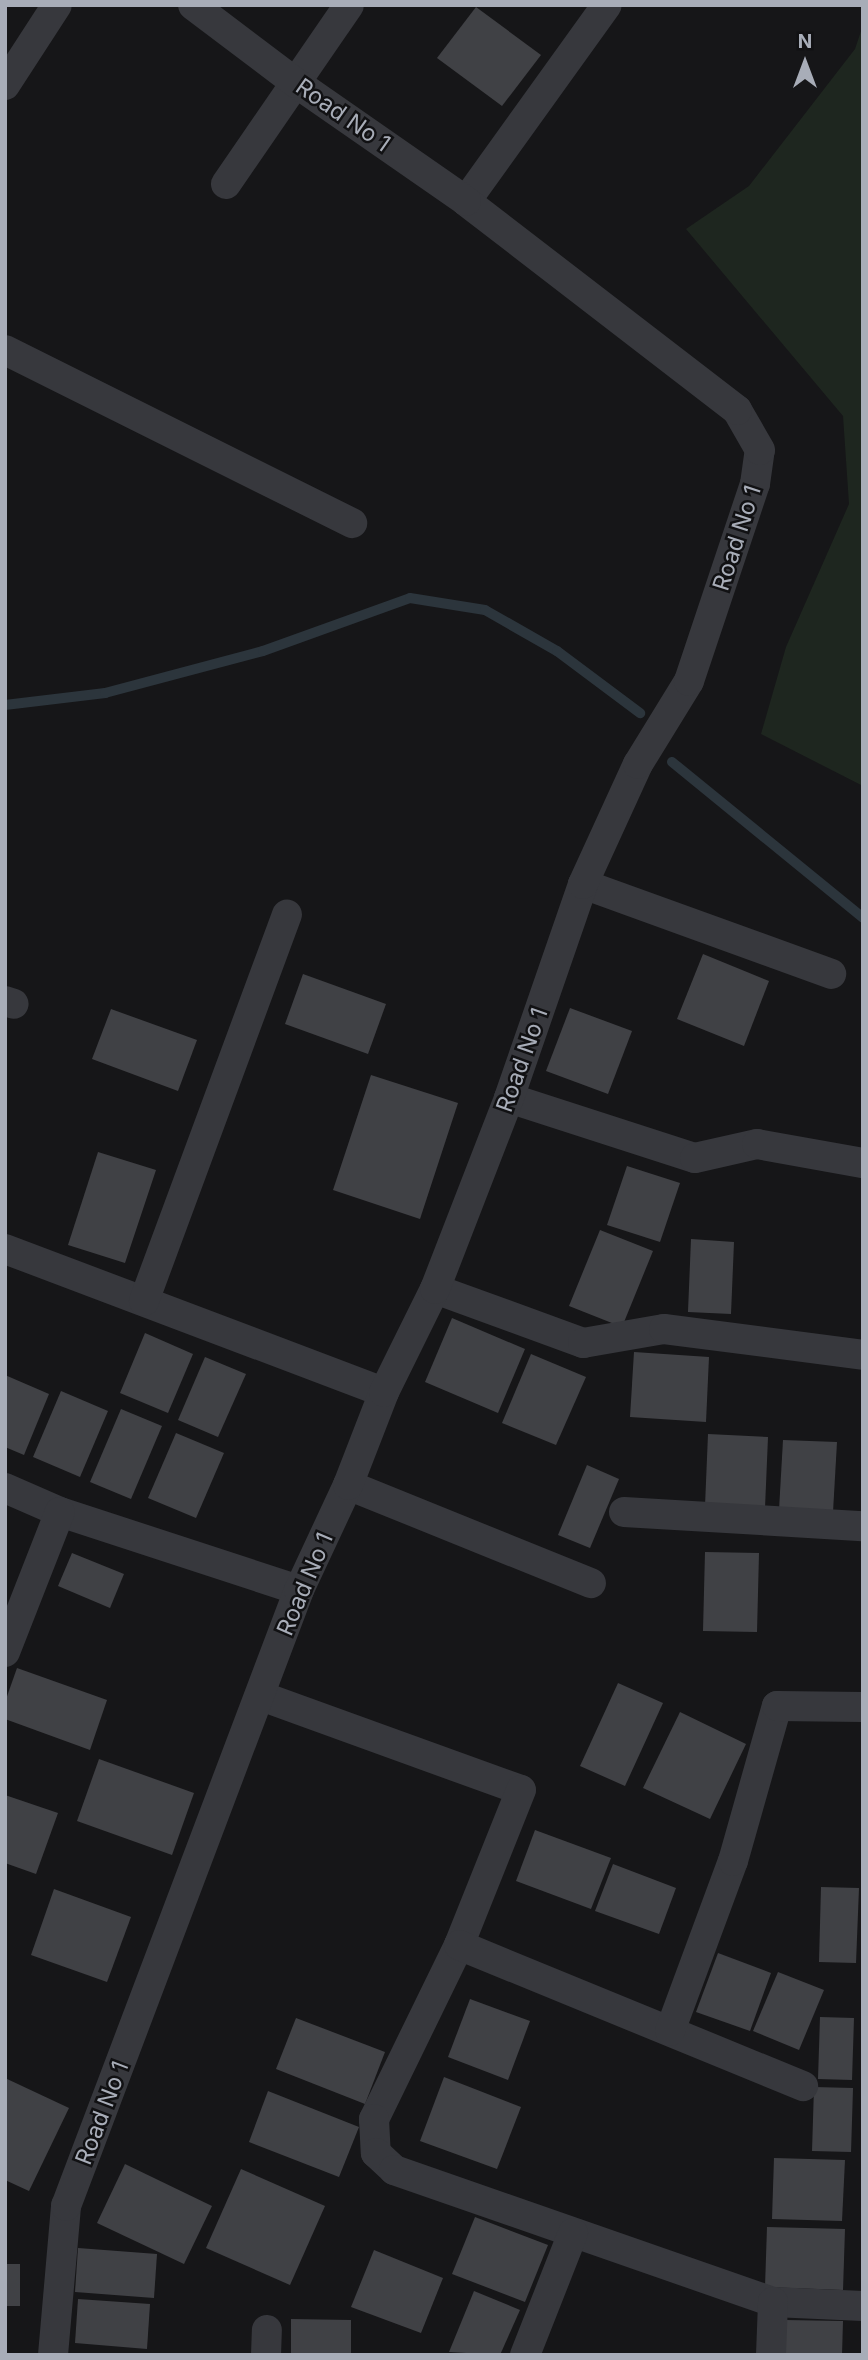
<!DOCTYPE html>
<html>
<head>
<meta charset="utf-8">
<style>
	body { margin:0 }
	#map { position:relative; width:868px; height:2360px; overflow:hidden; background:#161618; font-family:Inter,sans-serif }
	div>[style] { position:absolute }
	[style*='--x'] { left:calc(var(--x)*1px); top:calc(var(--y)*1px); width:calc(var(--w)*1px); rotate:calc(var(--a)*1deg) }
	.green>* { inset:0; background:#1e261f }
	.stream>* { height:10px; margin:-5px; padding:0 5px; transform-origin:5px; border-radius:5px; background:#2c353c }
	.building>* { inset:0; background:#404145 }
	.minor>* { height:30px; margin:-15px; padding:0 15px; transform-origin:15px; border-radius:15px; background:#37383d }
	span { translate:-50% -50%; white-space:nowrap; text-align:center; line-height:1.15; -webkit-text-stroke:5px #111113; paint-order:stroke }
	.street-label { font-size:23px; color:#a8adb8 }
	.frame { position:absolute; inset:0; border:7px solid #a8adb8; pointer-events:none }
	.north { position:absolute; left:770px; top:28px; width:70px; height:70px; -webkit-text-stroke:5px #111113; paint-order:stroke; rotate:0deg; font-size:19px; font-weight:700; line-height:28px; text-align:center; color:#a8adb8 }
	.north::after { content:''; display:block; margin:auto; width:24px; height:32px; background:#a8adb8; clip-path:polygon(50% 0,100% 100%,50% 72%,0 100%) }
</style>
</head>
<body>
<div id="map">
	<div class="green">
		<i style="clip-path:polygon(863px 25px,863px 786px,761px 734px,786px 647px,849px 504px,843px 416px,686px 229px,749px 186px,855px 49px)"></i>
	</div>
	<div class="stream">
		<i style="--x:5;--y:705;--w:101;--a:-6.8"></i>
		<i style="--x:105;--y:693;--w:163;--a:-14.9"></i>
		<i style="--x:263;--y:651;--w:156;--a:-19.8"></i>
		<i style="--x:410;--y:598;--w:76;--a:9.1"></i>
		<i style="--x:485;--y:610;--w:83;--a:29.7"></i>
		<i style="--x:557;--y:651;--w:104;--a:36.8"></i>
		<i style="--x:672;--y:762;--w:247;--a:39.2"></i>
	</div>
	<div class="building">
		<i style="clip-path:polygon(476px 7px,541px 55px,502px 106px,437px 58px)"></i>
		<i style="clip-path:polygon(703px 954px,769px 981px,744px 1046px,677px 1019px)"></i>
		<i style="clip-path:polygon(303px 974px,386px 1004px,368px 1054px,285px 1024px)"></i>
		<i style="clip-path:polygon(570px 1008px,632px 1031px,608px 1094px,546px 1071px)"></i>
		<i style="clip-path:polygon(111px 1009px,197px 1040px,178px 1091px,92px 1059px)"></i>
		<i style="clip-path:polygon(371px 1075px,458px 1103px,420px 1219px,333px 1190px)"></i>
		<i style="clip-path:polygon(98px 1152px,156px 1170px,125px 1263px,68px 1245px)"></i>
		<i style="clip-path:polygon(627px 1166px,680px 1183px,660px 1242px,607px 1225px)"></i>
		<i style="clip-path:polygon(600px 1230px,653px 1251px,622px 1327px,569px 1306px)"></i>
		<i style="clip-path:polygon(691px 1239px,734px 1242px,731px 1314px,688px 1312px)"></i>
		<i style="clip-path:polygon(452px 1318px,525px 1349px,498px 1413px,425px 1382px)"></i>
		<i style="clip-path:polygon(145px 1333px,193px 1354px,168px 1413px,120px 1393px)"></i>
		<i style="clip-path:polygon(634px 1352px,709px 1357px,706px 1422px,630px 1417px)"></i>
		<i style="clip-path:polygon(531px 1354px,586px 1377px,556px 1445px,502px 1423px)"></i>
		<i style="clip-path:polygon(205px 1357px,246px 1374px,218px 1437px,178px 1420px)"></i>
		<i style="clip-path:polygon(5px 1375px,49px 1394px,24px 1455px,5px 1447px)"></i>
		<i style="clip-path:polygon(61px 1391px,108px 1411px,80px 1477px,33px 1457px)"></i>
		<i style="clip-path:polygon(121px 1409px,162px 1426px,131px 1499px,90px 1482px)"></i>
		<i style="clip-path:polygon(176px 1433px,224px 1453px,196px 1518px,148px 1498px)"></i>
		<i style="clip-path:polygon(708px 1434px,768px 1437px,765px 1508px,705px 1506px)"></i>
		<i style="clip-path:polygon(783px 1440px,837px 1442px,833px 1512px,779px 1510px)"></i>
		<i style="clip-path:polygon(587px 1465px,619px 1479px,590px 1548px,558px 1535px)"></i>
		<i style="clip-path:polygon(705px 1552px,759px 1553px,757px 1632px,703px 1631px)"></i>
		<i style="clip-path:polygon(72px 1553px,124px 1574px,110px 1608px,58px 1586px)"></i>
		<i style="clip-path:polygon(17px 1668px,107px 1700px,90px 1750px,5px 1719px,5px 1702px)"></i>
		<i style="clip-path:polygon(618px 1683px,663px 1703px,625px 1786px,580px 1766px)"></i>
		<i style="clip-path:polygon(680px 1712px,746px 1744px,710px 1819px,643px 1788px)"></i>
		<i style="clip-path:polygon(99px 1759px,194px 1793px,172px 1855px,77px 1821px)"></i>
		<i style="clip-path:polygon(5px 1795px,58px 1813px,36px 1874px,5px 1863px)"></i>
		<i style="clip-path:polygon(535px 1830px,611px 1858px,591px 1909px,516px 1881px)"></i>
		<i style="clip-path:polygon(613px 1864px,676px 1888px,659px 1934px,595px 1911px)"></i>
		<i style="clip-path:polygon(821px 1887px,859px 1888px,856px 1963px,819px 1962px)"></i>
		<i style="clip-path:polygon(54px 1889px,131px 1917px,107px 1982px,31px 1955px)"></i>
		<i style="clip-path:polygon(718px 1953px,771px 1973px,750px 2031px,696px 2012px)"></i>
		<i style="clip-path:polygon(778px 1972px,824px 1990px,799px 2050px,753px 2031px)"></i>
		<i style="clip-path:polygon(470px 1999px,530px 2021px,508px 2080px,448px 2057px)"></i>
		<i style="clip-path:polygon(820px 2017px,854px 2018px,852px 2080px,818px 2079px)"></i>
		<i style="clip-path:polygon(296px 2018px,385px 2052px,365px 2104px,276px 2069px)"></i>
		<i style="clip-path:polygon(444px 2077px,521px 2107px,497px 2169px,420px 2141px)"></i>
		<i style="clip-path:polygon(5px 2078px,69px 2108px,29px 2191px,5px 2180px)"></i>
		<i style="clip-path:polygon(814px 2087px,853px 2088px,851px 2152px,812px 2151px)"></i>
		<i style="clip-path:polygon(268px 2091px,359px 2127px,339px 2177px,249px 2142px)"></i>
		<i style="clip-path:polygon(774px 2158px,845px 2160px,842px 2221px,772px 2219px)"></i>
		<i style="clip-path:polygon(125px 2164px,212px 2206px,184px 2264px,97px 2223px)"></i>
		<i style="clip-path:polygon(241px 2169px,325px 2206px,290px 2285px,206px 2248px)"></i>
		<i style="clip-path:polygon(475px 2217px,548px 2245px,525px 2302px,452px 2274px)"></i>
		<i style="clip-path:polygon(767px 2227px,845px 2229px,843px 2290px,765px 2287px)"></i>
		<i style="clip-path:polygon(78px 2248px,157px 2254px,154px 2298px,75px 2292px)"></i>
		<i style="clip-path:polygon(374px 2250px,443px 2278px,421px 2333px,351px 2307px)"></i>
		<i style="clip-path:polygon(5px 2264px,20px 2264px,20px 2306px,5px 2306px)"></i>
		<i style="clip-path:polygon(474px 2291px,520px 2310px,500px 2355px,449px 2352px)"></i>
		<i style="clip-path:polygon(78px 2299px,150px 2304px,147px 2349px,75px 2343px)"></i>
		<i style="clip-path:polygon(291px 2319px,351px 2320px,351px 2355px,291px 2355px)"></i>
		<i style="clip-path:polygon(785px 2320px,843px 2321px,842px 2355px,783px 2355px)"></i>
	</div>
	<div class="minor">
		<i style="--x:5;--y:85;--w:95;--a:-57"></i>
		<i style="--x:226;--y:184;--w:217;--a:-55.5"></i>
		<i style="--x:466;--y:201;--w:241;--a:-54.3"></i>
		<i style="--x:5;--y:350;--w:388;--a:26.5"></i>
		<i style="--x:583;--y:884;--w:264;--a:19.9"></i>
		<i style="--x:5;--y:1001;--w:9;--a:18"></i>
		<i style="--x:509;--y:1098;--w:195;--a:17.9"></i>
		<i style="--x:695;--y:1158;--w:64;--a:-12.7"></i>
		<i style="--x:757;--y:1144;--w:108;--a:10.2"></i>
		<i style="--x:5;--y:1249;--w:405;--a:20.7"></i>
		<i style="--x:435;--y:1289;--w:158;--a:20"></i>
		<i style="--x:583;--y:1343;--w:82;--a:-9.8"></i>
		<i style="--x:664;--y:1329;--w:201;--a:7.4"></i>
		<i style="--x:144;--y:1301;--w:412;--a:-69.7"></i>
		<i style="--x:348;--y:1485;--w:262;--a:22"></i>
		<i style="--x:5;--y:1488;--w:60;--a:23.6"></i>
		<i style="--x:60;--y:1512;--w:251;--a:18.1"></i>
		<i style="--x:624;--y:1512;--w:239;--a:3.4"></i>
		<i style="--x:5;--y:1652;--w:150;--a:-68.6"></i>
		<i style="--x:261;--y:1696;--w:276;--a:19.9"></i>
		<i style="--x:521;--y:1790;--w:167;--a:111.8"></i>
		<i style="--x:459;--y:1945;--w:194;--a:116"></i>
		<i style="--x:374;--y:2119;--w:34;--a:87"></i>
		<i style="--x:376;--y:2153;--w:25;--a:43"></i>
		<i style="--x:394;--y:2170;--w:401;--a:19.2"></i>
		<i style="--x:773;--y:2302;--w:90;--a:2.5"></i>
		<i style="--x:459;--y:1945;--w:372;--a:22.3"></i>
		<i style="--x:670;--y:2031;--w:181;--a:-69.7"></i>
		<i style="--x:733;--y:1861;--w:161;--a:-74.2"></i>
		<i style="--x:777;--y:1706;--w:86;--a:0.7"></i>
		<i style="--x:53;--y:2355;--w:150;--a:-85"></i>
		<i style="--x:66;--y:2206;--w:659;--a:-69.28"></i>
		<i style="--x:299;--y:1590;--w:116;--a:-65"></i>
		<i style="--x:348;--y:1485;--w:100;--a:-68.8"></i>
		<i style="--x:384;--y:1392;--w:115;--a:-63.7"></i>
		<i style="--x:435;--y:1289;--w:205;--a:-68.8"></i>
		<i style="--x:509;--y:1098;--w:226;--a:-70.9"></i>
		<i style="--x:583;--y:884;--w:132;--a:-65.4"></i>
		<i style="--x:638;--y:764;--w:97;--a:-58.4"></i>
		<i style="--x:689;--y:681;--w:208;--a:-71.5"></i>
		<i style="--x:755;--y:484;--w:34;--a:-82"></i>
		<i style="--x:760;--y:450;--w:46;--a:-119.9"></i>
		<i style="--x:737;--y:410;--w:342;--a:-142.4"></i>
		<i style="--x:466;--y:201;--w:207;--a:-145.2"></i>
		<i style="--x:296;--y:83;--w:129;--a:-142.9"></i>
		<i style="--x:266;--y:2355;--w:25;--a:-88"></i>
		<i style="--x:525;--y:2355;--w:131;--a:-68.5"></i>
		<i style="--x:771;--y:2355;--w:53;--a:-87.8"></i>
	</div>
	<div class="street-label">
		<span style="left:343px;top:115px;rotate:35deg">Road No 1</span>
		<span style="left:737px;top:538px;rotate:-72deg">Road No 1</span>
		<span style="left:522px;top:1060px;rotate:-70deg">Road No 1</span>
		<span style="left:305px;top:1584px;rotate:-67deg">Road No 1</span>
		<span style="left:102px;top:2113px;rotate:-69deg">Road No 1</span>
	</div>
	<div class="frame"></div>
	<div class="north">N</div>
</div>
</body>
</html>
